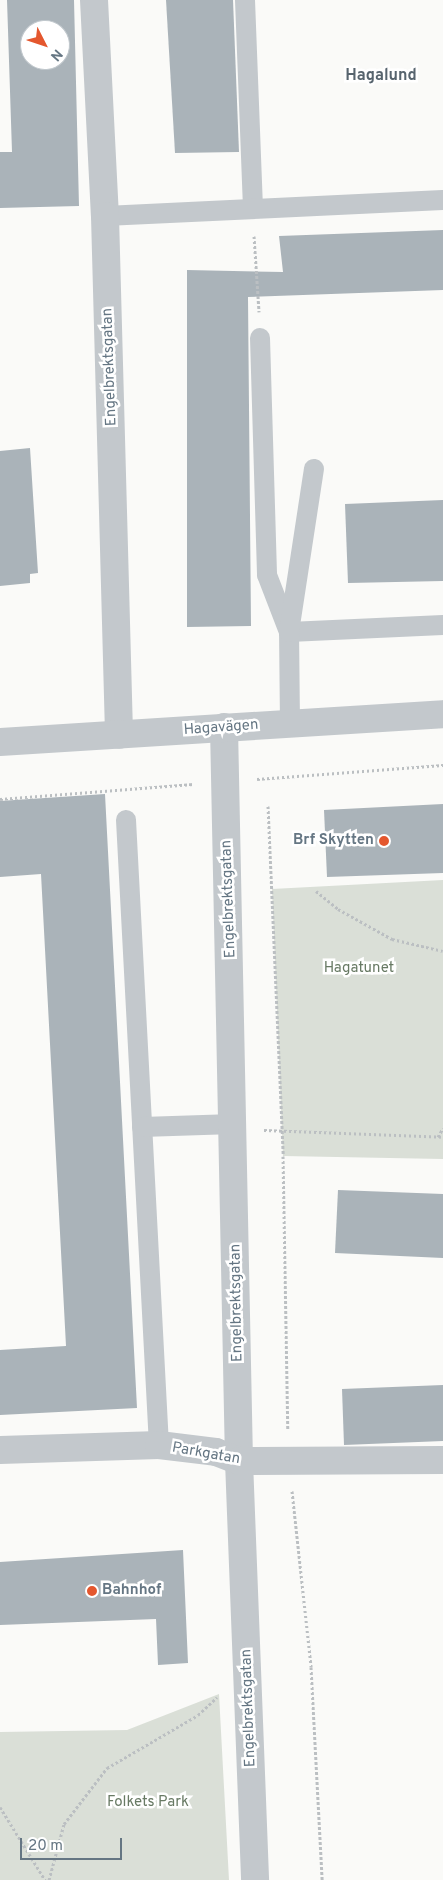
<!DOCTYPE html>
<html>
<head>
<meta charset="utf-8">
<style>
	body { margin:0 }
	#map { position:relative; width:443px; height:1880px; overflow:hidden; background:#fafaf8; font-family:Overpass,sans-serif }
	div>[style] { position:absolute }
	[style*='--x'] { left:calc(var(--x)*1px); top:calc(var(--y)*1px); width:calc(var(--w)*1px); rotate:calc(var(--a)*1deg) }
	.green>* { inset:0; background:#dadfd7 }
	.building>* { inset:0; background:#aab3b9 }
	.path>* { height:3px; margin-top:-1.5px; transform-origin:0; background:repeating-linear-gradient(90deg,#bbbfc2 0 2.5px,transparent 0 5px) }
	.service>* { height:20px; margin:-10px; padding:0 10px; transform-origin:10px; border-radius:10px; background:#c3c8cc }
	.minor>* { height:28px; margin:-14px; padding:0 14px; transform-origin:14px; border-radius:14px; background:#c3c8cc }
	.tertiary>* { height:28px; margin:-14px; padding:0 14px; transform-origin:14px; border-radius:14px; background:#c3c8cc }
	.dots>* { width:14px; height:14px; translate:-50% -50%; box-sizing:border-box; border:2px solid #fff; border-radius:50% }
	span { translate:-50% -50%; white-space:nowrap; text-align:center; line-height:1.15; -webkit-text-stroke:5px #fff; paint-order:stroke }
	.street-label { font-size:15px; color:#657683 }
	.poi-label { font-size:15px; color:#657683; font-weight:700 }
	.right { translate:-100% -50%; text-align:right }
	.left { translate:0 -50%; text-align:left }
	.park-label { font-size:15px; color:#687a64 }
	.neighbourhood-label { font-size:16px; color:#57646e; font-weight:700 }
	.north { position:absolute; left:20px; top:20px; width:50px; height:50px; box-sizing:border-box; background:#fff; border:1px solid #c1c8cd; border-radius:50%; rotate:131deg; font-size:14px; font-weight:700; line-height:20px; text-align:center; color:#657683 }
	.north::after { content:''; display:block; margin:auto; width:18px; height:22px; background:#e4572e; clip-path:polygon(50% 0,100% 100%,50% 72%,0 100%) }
	.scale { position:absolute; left:20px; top:1838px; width:102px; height:22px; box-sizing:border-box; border:2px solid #657683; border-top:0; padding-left:6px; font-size:15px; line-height:18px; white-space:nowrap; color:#657683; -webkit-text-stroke:4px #fff; paint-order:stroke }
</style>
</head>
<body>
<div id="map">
	<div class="green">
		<i style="clip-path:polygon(443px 880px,443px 1159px,283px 1156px,272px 889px)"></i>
		<i style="clip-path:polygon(219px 1694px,229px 1880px,0 1880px,0 1732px,127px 1730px)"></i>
	</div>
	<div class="building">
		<i style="clip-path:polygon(evenodd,7px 0,74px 0,79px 206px,0 208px,0 152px,12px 152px,7px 0,30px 30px,60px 30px,60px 60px,30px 60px,30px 30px)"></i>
		<i style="clip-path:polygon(166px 0,233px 0,239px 152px,175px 153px)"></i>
		<i style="clip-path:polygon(443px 230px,443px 290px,248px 297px,251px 626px,187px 627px,187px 270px,283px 272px,279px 236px)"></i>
		<i style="clip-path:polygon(30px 448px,38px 573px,30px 574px,30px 583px,0 586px,0 451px)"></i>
		<i style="clip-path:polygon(443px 500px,443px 581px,348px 583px,345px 504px)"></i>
		<i style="clip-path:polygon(105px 794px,137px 1408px,0 1415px,0 1350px,66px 1346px,41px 874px,0 877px,0 801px)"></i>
		<i style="clip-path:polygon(443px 804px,443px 873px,327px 877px,324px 810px)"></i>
		<i style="clip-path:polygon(338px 1190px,443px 1194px,443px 1258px,335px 1253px)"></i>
		<i style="clip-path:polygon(443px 1385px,443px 1441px,344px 1445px,342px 1389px)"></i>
		<i style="clip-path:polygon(183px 1550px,188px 1663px,158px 1665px,156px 1619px,0 1625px,0 1562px)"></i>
	</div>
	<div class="path">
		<i style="--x:254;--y:236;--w:76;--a:86.2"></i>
		<i style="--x:257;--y:779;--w:187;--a:-4.3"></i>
		<i style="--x:0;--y:799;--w:194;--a:-4.4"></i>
		<i style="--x:268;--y:806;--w:350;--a:87.5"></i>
		<i style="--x:283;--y:1156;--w:274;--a:89"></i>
		<i style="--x:316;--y:891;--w:28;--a:39"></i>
		<i style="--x:338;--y:909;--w:62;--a:29.1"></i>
		<i style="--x:392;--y:939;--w:52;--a:13.2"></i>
		<i style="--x:264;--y:1130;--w:179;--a:2.2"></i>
		<i style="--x:438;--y:1137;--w:10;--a:-61"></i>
		<i style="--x:292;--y:1491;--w:177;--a:83.8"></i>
		<i style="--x:311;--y:1667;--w:213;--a:87"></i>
		<i style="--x:0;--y:1807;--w:86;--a:58.3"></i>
		<i style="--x:49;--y:1880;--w:58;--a:-75"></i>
		<i style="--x:64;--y:1824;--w:71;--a:-52.5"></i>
		<i style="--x:107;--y:1768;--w:105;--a:-30.2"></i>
		<i style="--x:198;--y:1715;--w:26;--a:-43"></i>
	</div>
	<div class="service">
		<i style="--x:245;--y:0;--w:208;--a:87.8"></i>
		<i style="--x:105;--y:216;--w:338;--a:-2.7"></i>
		<i style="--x:260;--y:338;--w:237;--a:88.3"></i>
		<i style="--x:267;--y:575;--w:61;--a:68.9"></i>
		<i style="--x:289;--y:632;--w:154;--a:-2.6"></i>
		<i style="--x:290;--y:724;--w:92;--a:-90.6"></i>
		<i style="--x:289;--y:632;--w:165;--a:-81.3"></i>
		<i style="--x:126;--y:820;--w:626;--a:86.98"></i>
		<i style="--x:142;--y:1127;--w:92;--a:-1.9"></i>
	</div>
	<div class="minor">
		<i style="--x:94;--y:0;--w:216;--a:87.1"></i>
		<i style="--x:105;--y:216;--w:519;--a:88.45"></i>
		<i style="--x:224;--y:727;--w:734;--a:88.83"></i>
		<i style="--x:239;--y:1461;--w:419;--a:87.8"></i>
		<i style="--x:0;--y:1450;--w:159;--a:-1.8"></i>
		<i style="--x:159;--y:1445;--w:57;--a:7"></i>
		<i style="--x:216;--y:1452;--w:25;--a:21"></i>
		<i style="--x:239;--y:1461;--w:204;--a:-0.3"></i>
	</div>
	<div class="tertiary">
		<i style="--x:0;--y:742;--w:444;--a:-3.6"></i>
	</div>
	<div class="dots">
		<i style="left:384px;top:841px;background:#e4572e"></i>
		<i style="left:92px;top:1591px;background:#e4572e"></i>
	</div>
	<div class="street-label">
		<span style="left:110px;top:367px;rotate:-92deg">Engelbrektsgatan</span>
		<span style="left:221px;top:728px;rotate:-4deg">Hagavägen</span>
		<span style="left:229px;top:899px;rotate:-92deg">Engelbrektsgatan</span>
		<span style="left:237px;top:1303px;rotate:-91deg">Engelbrektsgatan</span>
		<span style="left:206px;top:1454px;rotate:10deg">Parkgatan</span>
		<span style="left:249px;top:1708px;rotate:-92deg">Engelbrektsgatan</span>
	</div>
	<div class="poi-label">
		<span class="right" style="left:374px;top:841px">Brf Skytten</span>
		<span class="left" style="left:102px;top:1591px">Bahnhof</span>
	</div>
	<div class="park-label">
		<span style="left:359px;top:969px">Hagatunet</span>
		<span style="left:148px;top:1803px">Folkets Park</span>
	</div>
	<div class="neighbourhood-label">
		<span style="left:381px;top:76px">Hagalund</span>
	</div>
	<div class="north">N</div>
	<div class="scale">20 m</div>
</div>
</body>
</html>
